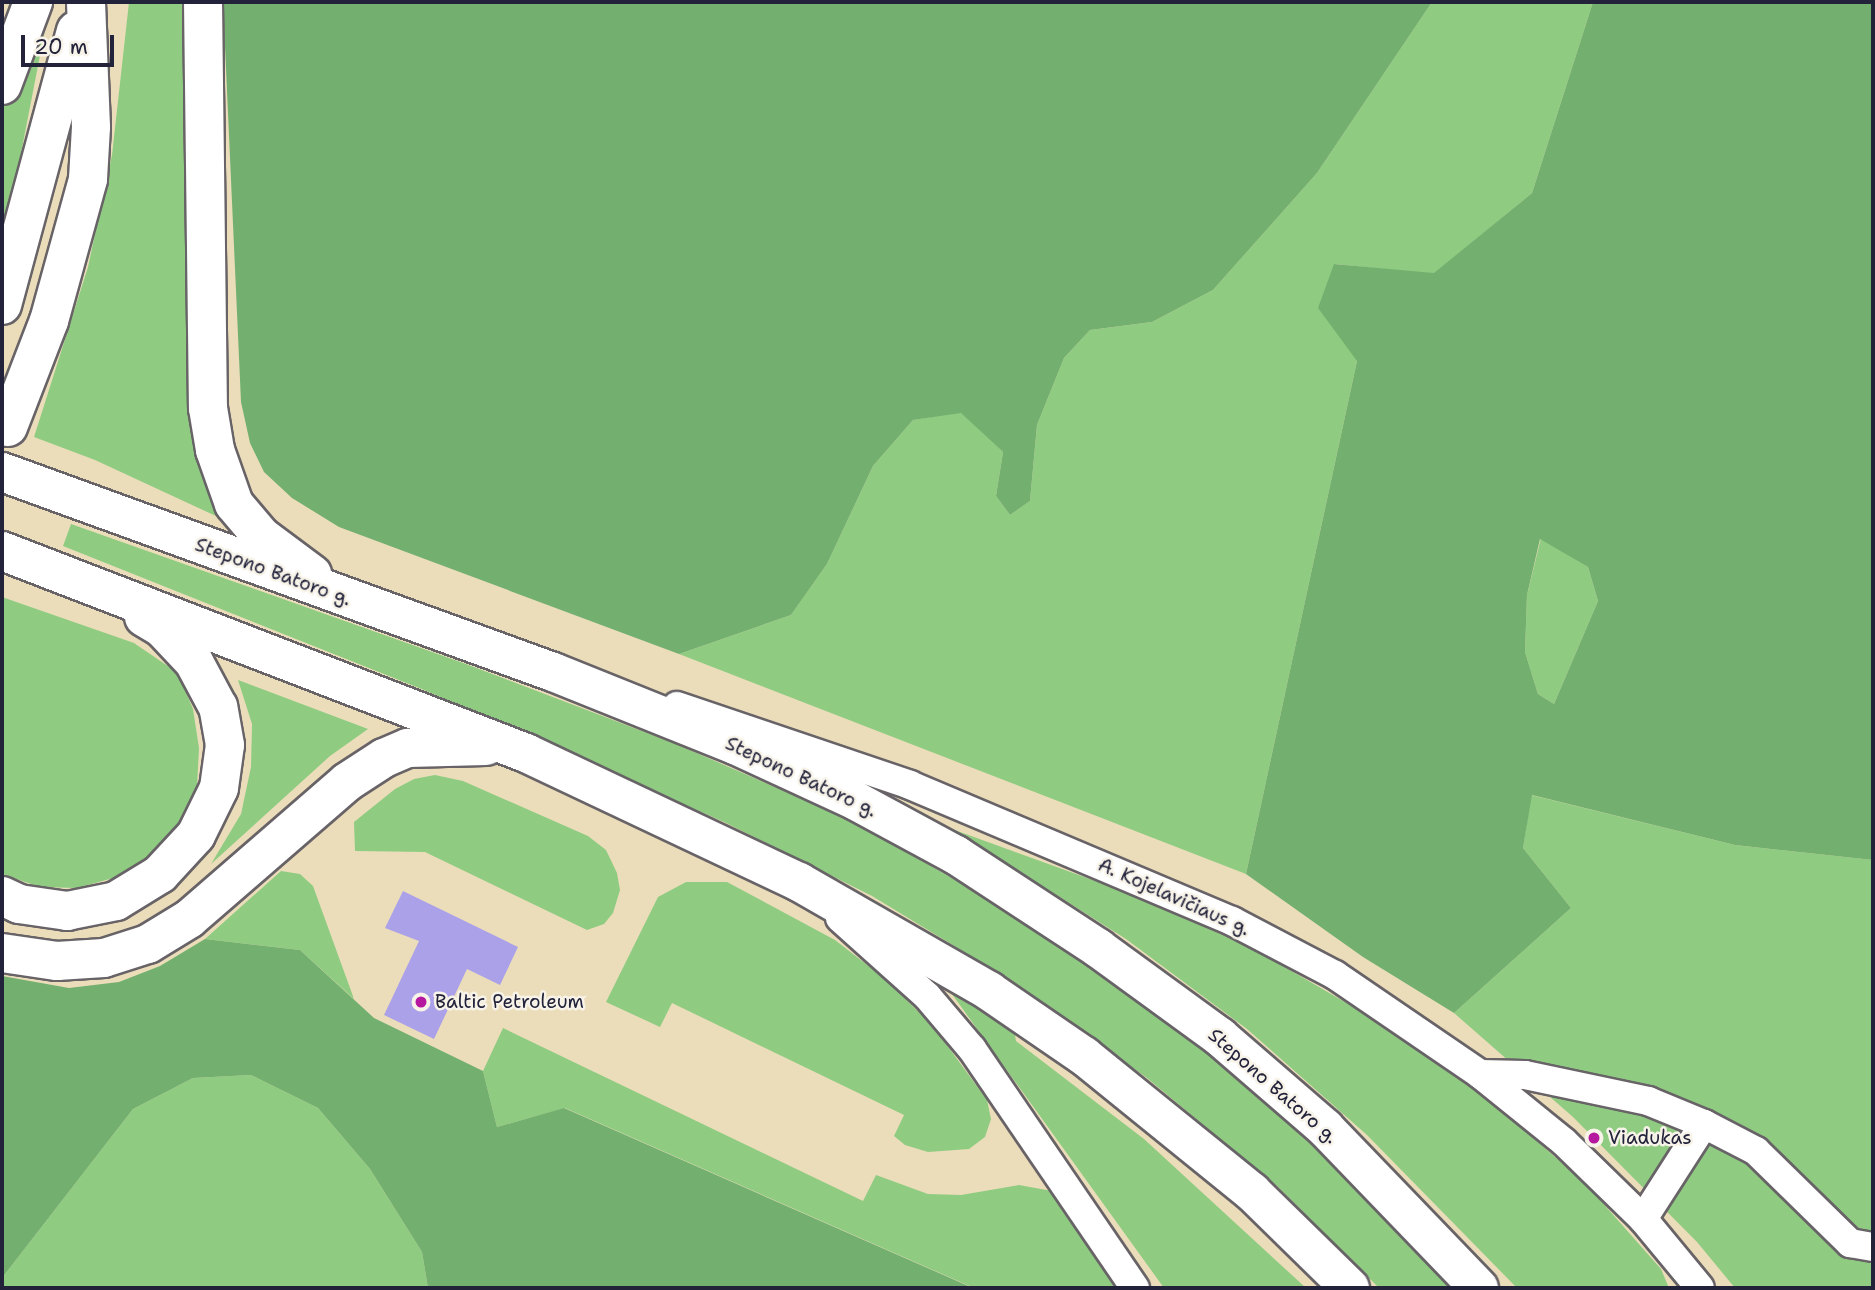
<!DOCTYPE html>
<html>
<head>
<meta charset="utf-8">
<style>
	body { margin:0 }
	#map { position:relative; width:1875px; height:1290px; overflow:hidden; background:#ebddba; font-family:"Shantell Sans",sans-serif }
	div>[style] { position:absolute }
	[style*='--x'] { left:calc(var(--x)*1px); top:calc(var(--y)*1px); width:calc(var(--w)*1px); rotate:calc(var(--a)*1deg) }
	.green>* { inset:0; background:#8fcc82 }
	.forest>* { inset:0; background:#73b070 }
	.building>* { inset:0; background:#aba1e9 }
	.roads { filter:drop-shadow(2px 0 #686367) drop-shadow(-2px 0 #686367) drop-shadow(0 2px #686367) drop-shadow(0 -2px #686367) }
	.minor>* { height:28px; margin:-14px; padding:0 14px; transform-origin:14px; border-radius:14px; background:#fff }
	.primary>* { height:38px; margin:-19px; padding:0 19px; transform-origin:19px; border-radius:19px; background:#fff }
	.dots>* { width:19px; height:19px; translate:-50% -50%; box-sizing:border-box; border:4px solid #f7f3e8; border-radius:50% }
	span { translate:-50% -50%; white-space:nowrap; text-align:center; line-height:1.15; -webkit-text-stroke:5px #f7f3e8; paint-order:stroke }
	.street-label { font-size:19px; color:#22223b }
	.poi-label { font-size:19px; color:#22223b }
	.left { translate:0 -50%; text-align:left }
	.frame { position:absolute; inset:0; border:4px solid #22223b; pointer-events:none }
	.scale { position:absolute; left:21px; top:35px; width:93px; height:32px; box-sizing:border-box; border:4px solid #22223b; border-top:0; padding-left:9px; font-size:21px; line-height:24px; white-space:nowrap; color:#22223b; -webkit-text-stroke:5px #f7f3e8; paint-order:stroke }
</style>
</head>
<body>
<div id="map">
	<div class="green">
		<i style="clip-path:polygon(129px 2px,190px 2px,231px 523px,95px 460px,34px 437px,88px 267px,112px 155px)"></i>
		<i style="clip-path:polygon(1432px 2px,1593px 2px,1532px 193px,1434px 274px,1335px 264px,1357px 361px,1246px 874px,679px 654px,791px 615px,827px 564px,873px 466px,913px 420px,961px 412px,1003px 452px,996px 496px,1010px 515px,1030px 501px,1037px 425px,1064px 358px,1090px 330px,1152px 322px,1213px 290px,1317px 173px)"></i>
		<i style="clip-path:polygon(49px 9px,17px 174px,2px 225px,2px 111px)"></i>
		<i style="clip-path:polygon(71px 524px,466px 664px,676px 744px,848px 819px,996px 903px,1127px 991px,1248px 1084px,1355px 1182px,1455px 1288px,1379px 1288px,1278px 1187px,1147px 1078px,1007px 978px,872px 896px,724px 822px,424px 690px,63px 546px)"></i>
		<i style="clip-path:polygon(1541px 538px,1588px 567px,1598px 601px,1554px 704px,1538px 694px,1525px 652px,1527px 595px)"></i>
		<i style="clip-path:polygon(2px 597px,134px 643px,178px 673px,193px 709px,199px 748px,197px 787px,183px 817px,152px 855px,117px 877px,77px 888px,40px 887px,2px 874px)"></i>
		<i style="clip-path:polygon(238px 680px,368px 729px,330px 756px,211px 864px,241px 814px,251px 767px,252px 724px)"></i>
		<i style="clip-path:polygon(435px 775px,463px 781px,588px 836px,606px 850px,617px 873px,620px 890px,613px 913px,604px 924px,587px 930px,425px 852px,355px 851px,354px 822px,395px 789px,414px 779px)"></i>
		<i style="clip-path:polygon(1531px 795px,1735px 845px,1873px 860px,1873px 1288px,1735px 1288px,1697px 1242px,1573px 1117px,1454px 1013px,1571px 908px,1523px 848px)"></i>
		<i style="clip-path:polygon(952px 829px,1145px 899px,1259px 952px,1393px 1030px,1494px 1104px,1585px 1183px,1661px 1269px,1669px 1288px,1517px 1288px,1367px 1135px,1247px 1029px,1126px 939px)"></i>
		<i style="clip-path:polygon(281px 871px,300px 874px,313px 886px,354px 999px,300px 950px,205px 939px)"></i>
		<i style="clip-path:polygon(686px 882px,727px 882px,835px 940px,884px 978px,933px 1026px,987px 1100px,991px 1119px,985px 1137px,969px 1149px,928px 1152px,905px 1145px,894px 1136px,904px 1115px,672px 1003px,660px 1027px,606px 1002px,658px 897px)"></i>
		<i style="clip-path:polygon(949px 990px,1014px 1030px,1016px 1041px,1144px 1139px,1306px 1288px,1164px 1288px)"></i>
		<i style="clip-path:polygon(503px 1028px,863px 1201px,876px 1175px,928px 1194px,961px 1195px,1019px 1185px,1052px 1191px,1115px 1288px,974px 1288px,565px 1108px,497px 1127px,483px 1071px)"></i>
		<i style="clip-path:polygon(251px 1075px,318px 1108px,370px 1169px,422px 1252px,428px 1288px,2px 1288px,2px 1278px,133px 1109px,193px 1078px)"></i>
	</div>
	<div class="forest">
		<i style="clip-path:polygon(223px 2px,1432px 2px,1317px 173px,1213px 290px,1152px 322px,1090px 330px,1064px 358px,1037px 425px,1030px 501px,1010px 515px,996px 496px,1003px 452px,961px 413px,913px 420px,873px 466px,827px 564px,791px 615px,679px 654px,339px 527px,292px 498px,264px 472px,250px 443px,241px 402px)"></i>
		<i style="clip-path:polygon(evenodd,1593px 2px,1873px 2px,1873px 860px,1735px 845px,1532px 795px,1523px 848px,1571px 908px,1454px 1013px,1363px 957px,1246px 874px,1357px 361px,1318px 308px,1334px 264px,1434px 273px,1532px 193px,1593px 2px,1540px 539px,1588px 567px,1598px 601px,1554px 704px,1538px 694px,1525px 652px,1527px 595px,1540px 539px)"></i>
		<i style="clip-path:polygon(205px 939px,300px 950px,374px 1018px,483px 1071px,497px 1127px,564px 1108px,973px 1288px,428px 1288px,422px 1252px,370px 1169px,318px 1108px,251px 1075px,193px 1078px,133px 1109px,2px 1278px,2px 976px,69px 988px,119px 982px,160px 966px)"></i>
	</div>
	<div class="building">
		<i style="clip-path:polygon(403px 891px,518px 947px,500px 985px,467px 969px,434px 1039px,384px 1015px,419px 941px,385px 928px)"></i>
	</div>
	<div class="roads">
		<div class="minor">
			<i style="--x:677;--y:706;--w:246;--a:18.7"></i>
			<i style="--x:910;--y:785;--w:350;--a:22.9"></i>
			<i style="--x:1232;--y:921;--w:116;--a:27.7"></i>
			<i style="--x:1335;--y:975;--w:176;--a:34.3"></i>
			<i style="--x:1480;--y:1074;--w:108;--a:39"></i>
			<i style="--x:1564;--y:1142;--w:110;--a:44.3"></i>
			<i style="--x:1643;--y:1219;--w:89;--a:50.4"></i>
			<i style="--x:840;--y:918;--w:117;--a:41.9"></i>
			<i style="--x:927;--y:996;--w:70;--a:49.7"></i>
			<i style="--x:972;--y:1049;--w:289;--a:55.7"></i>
			<i style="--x:1480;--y:1074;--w:45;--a:1.3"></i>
			<i style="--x:1525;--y:1075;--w:126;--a:11.9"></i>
			<i style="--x:1648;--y:1101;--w:61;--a:22.3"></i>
			<i style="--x:1704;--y:1124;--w:59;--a:27.4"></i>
			<i style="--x:1756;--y:1151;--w:132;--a:44.4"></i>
			<i style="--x:1850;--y:1243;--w:23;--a:10"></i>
			<i style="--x:1643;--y:1219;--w:113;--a:-57.3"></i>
		</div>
		<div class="primary">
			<i style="--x:203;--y:2;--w:406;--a:89.3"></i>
			<i style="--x:208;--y:408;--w:43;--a:80.5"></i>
			<i style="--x:215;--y:450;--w:57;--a:70.6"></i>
			<i style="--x:234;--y:504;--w:42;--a:49.8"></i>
			<i style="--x:261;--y:536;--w:64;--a:36.7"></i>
			<i style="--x:2;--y:85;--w:89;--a:-69.5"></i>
			<i style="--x:2;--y:305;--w:284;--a:-74.9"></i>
			<i style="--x:8;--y:427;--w:114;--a:-68.9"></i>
			<i style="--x:49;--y:321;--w:147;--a:-74.6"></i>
			<i style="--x:88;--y:179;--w:52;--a:-86.7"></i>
			<i style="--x:91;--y:127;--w:125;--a:-92.3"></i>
			<i style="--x:2;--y:472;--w:586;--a:19.95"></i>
			<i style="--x:553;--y:672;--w:196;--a:21.9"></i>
			<i style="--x:735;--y:745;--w:133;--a:24.8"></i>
			<i style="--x:856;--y:801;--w:114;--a:28.4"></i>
			<i style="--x:956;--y:855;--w:170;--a:33.2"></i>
			<i style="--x:1098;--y:948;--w:151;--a:36.1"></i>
			<i style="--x:1220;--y:1037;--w:139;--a:40.9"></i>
			<i style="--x:1325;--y:1128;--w:222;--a:46.1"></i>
			<i style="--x:2;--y:551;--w:562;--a:21.08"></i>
			<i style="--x:526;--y:753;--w:302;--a:25.3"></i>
			<i style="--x:799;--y:882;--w:219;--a:29.8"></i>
			<i style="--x:989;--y:991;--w:115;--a:34.4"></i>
			<i style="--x:1084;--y:1056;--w:216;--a:39"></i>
			<i style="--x:1252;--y:1192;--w:137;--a:44.4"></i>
			<i style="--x:2;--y:896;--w:19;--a:25"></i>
			<i style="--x:19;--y:904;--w:49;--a:8.3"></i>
			<i style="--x:67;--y:911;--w:50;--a:-11.5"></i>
			<i style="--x:116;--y:901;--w:52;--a:-31.5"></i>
			<i style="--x:160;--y:874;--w:53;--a:-47.3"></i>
			<i style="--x:196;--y:835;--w:52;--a:-63.9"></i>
			<i style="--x:219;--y:788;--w:43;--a:-82.1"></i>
			<i style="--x:225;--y:745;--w:39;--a:-100"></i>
			<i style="--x:218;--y:707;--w:51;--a:-118.1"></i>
			<i style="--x:194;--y:662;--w:47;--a:-133.3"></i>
			<i style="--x:162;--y:628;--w:21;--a:-149"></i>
			<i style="--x:2;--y:953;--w:56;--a:8.3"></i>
			<i style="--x:57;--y:961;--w:47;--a:-3.7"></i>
			<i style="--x:104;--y:958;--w:46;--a:-17.7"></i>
			<i style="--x:148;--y:944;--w:48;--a:-31.4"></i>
			<i style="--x:189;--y:919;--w:209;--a:-40.9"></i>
			<i style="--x:347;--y:782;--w:44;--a:-33"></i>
			<i style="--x:384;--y:758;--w:26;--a:-23"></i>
			<i style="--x:408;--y:748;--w:78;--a:-1.5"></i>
		</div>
	</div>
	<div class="dots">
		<i style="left:421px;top:1002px;background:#b5179e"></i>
		<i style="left:1594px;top:1138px;background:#b5179e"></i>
	</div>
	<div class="street-label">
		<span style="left:273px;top:572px;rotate:20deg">Stepono Batoro g.</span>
		<span style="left:801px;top:777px;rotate:25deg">Stepono Batoro g.</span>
		<span style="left:1174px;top:897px;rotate:24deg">A. Kojelavičiaus g.</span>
		<span style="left:1273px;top:1086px;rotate:41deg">Stepono Batoro g.</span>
	</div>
	<div class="poi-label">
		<span class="left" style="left:435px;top:1002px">Baltic Petroleum</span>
		<span class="left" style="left:1608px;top:1138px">Viadukas</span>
	</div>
	<div class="frame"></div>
	<div class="scale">20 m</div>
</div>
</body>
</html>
